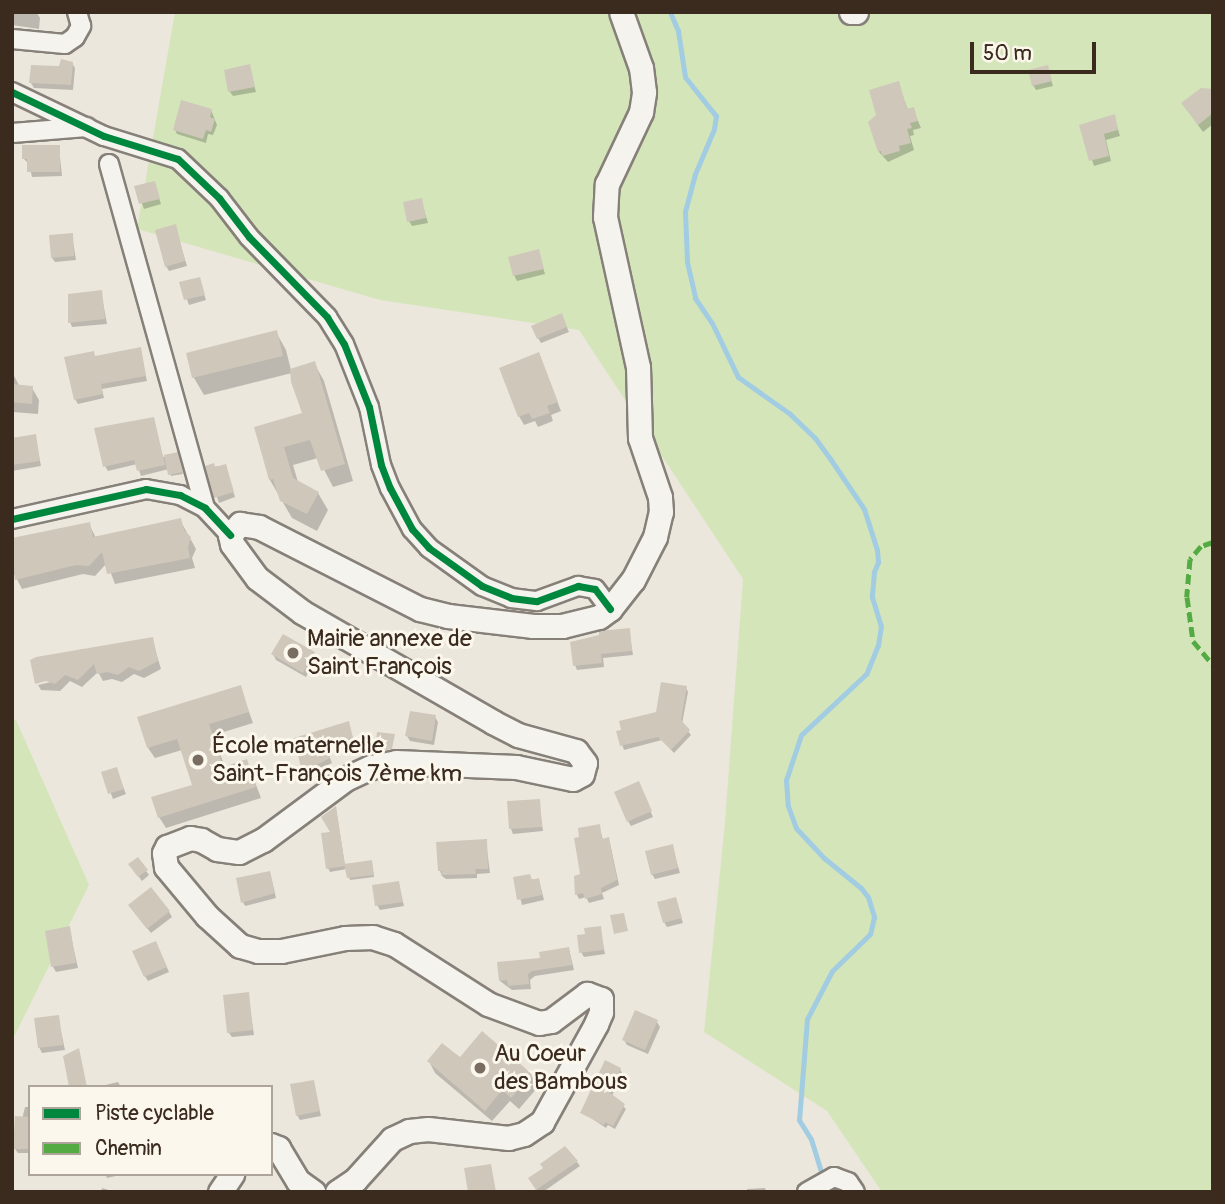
<!DOCTYPE html>
<html>
<head>
<meta charset="utf-8">
<style>
	body { margin:0 }
	#map { position:relative; width:1225px; height:1204px; overflow:hidden; background:#ece7dd; font-family:Pangolin,sans-serif }
	div>[style] { position:absolute }
	[style*='--x'] { left:calc(var(--x)*1px); top:calc(var(--y)*1px); width:calc(var(--w)*1px); rotate:calc(var(--a)*1deg) }
	.green>* { inset:0; background:#d4e5ba }
	.shadow>* { inset:0; background:#0003 }
	.stream>* { height:5px; margin:-2.5px; padding:0 2.5px; transform-origin:2.5px; border-radius:2.5px; background:#a2cce1 }
	.building>* { inset:0; background:#cfc7ba }
	.roads { filter:drop-shadow(2px 0 #868079) drop-shadow(-2px 0 #868079) drop-shadow(0 2px #868079) drop-shadow(0 -2px #868079) }
	.minor>* { height:18px; margin:-9px; padding:0 9px; transform-origin:9px; border-radius:9px; background:#f4f3ee }
	.major>* { height:23px; margin:-11.5px; padding:0 11.5px; transform-origin:11.5px; border-radius:11.5px; background:#f4f3ee }
	.quiet>* { height:5px; margin-top:-2.5px; transform-origin:0; background:repeating-linear-gradient(90deg,#55ab43 0 10px,transparent 0 15px) }
	.cycleway>* { height:7px; margin:-3.5px; padding:0 3.5px; transform-origin:3.5px; border-radius:3.5px; background:#00873e }
	.dots>* { width:19px; height:19px; translate:-50% -50%; box-sizing:border-box; border:4px solid #fbf7ec; border-radius:50% }
	span { translate:-50% -50%; white-space:nowrap; text-align:center; line-height:1.15; -webkit-text-stroke:6px #fbf7ec; paint-order:stroke }
	.poi-label { font-size:24px; color:#3b2a1e }
	.left { translate:0 -50%; text-align:left }
	.frame { position:absolute; inset:0; border:14px solid #3b2a1e; pointer-events:none }
	.legend { position:absolute; left:28px; top:1085px; width:245px; height:91px; box-sizing:border-box; background:#fbf7ec; border:2px solid #aea59a; margin:0; padding:9px 12px; list-style:none; font-size:21px; color:#3b2a1e }
	.legend li { display:flex; align-items:center; gap:14px; height:35px }
	.legend b { width:35px; border:2px solid #aea59a }
	.scale { position:absolute; left:970px; top:42px; width:126px; height:32px; box-sizing:border-box; border:4px solid #3b2a1e; border-top:0; padding-left:9px; font-size:21px; line-height:24px; white-space:nowrap; color:#3b2a1e; -webkit-text-stroke:5px #fbf7ec; paint-order:stroke }
</style>
</head>
<body>
<div id="map">
	<div class="green">
		<i style="clip-path:polygon(175px 12px,1213px 12px,1213px 1192px,882px 1192px,827px 1111px,704px 1032px,725px 822px,743px 579px,579px 330px,380px 300px,137px 229px)"></i>
		<i style="clip-path:polygon(12px 720px,16px 720px,89px 885px,12px 1041px)"></i>
	</div>
	<div class="shadow">
		<i style="clip-path:polygon(12px 12px,37px 13px,40px 18px,39px 29px,12px 25px)"></i>
		<i style="clip-path:polygon(72px 63px,75px 68px,73px 90px,34px 88px,31px 83px)"></i>
		<i style="clip-path:polygon(249px 66px,256px 92px,233px 96px,230px 92px)"></i>
		<i style="clip-path:polygon(1047px 67px,1053px 86px,1036px 90px,1033px 85px)"></i>
		<i style="clip-path:polygon(898px 83px,908px 110px,913px 109px,921px 128px,913px 130px,914px 135px,910px 136px,914px 150px,888px 162px,879px 152px,870px 123px,878px 116px)"></i>
		<i style="clip-path:polygon(1213px 83px,1213px 124px,1203px 132px,1188px 111px,1212px 91px)"></i>
		<i style="clip-path:polygon(211px 110px,217px 125px,213px 135px,208px 134px,206px 143px,177px 134px,175px 130px)"></i>
		<i style="clip-path:polygon(1114px 116px,1120px 136px,1106px 140px,1111px 161px,1094px 166px,1081px 126px)"></i>
		<i style="clip-path:polygon(59px 147px,62px 176px,32px 177px,29px 164px,24px 159px)"></i>
		<i style="clip-path:polygon(154px 183px,161px 204px,144px 209px,136px 187px)"></i>
		<i style="clip-path:polygon(421px 200px,428px 223px,412px 226px,409px 221px)"></i>
		<i style="clip-path:polygon(175px 226px,187px 266px,169px 271px,166px 266px)"></i>
		<i style="clip-path:polygon(72px 235px,76px 260px,55px 262px,52px 258px)"></i>
		<i style="clip-path:polygon(538px 251px,545px 274px,517px 281px,514px 275px)"></i>
		<i style="clip-path:polygon(199px 279px,206px 300px,189px 305px,181px 283px)"></i>
		<i style="clip-path:polygon(101px 292px,107px 324px,72px 327px,70px 322px)"></i>
		<i style="clip-path:polygon(564px 321px,569px 332px,541px 343px,538px 338px)"></i>
		<i style="clip-path:polygon(276px 332px,286px 350px,291px 370px,314px 363px,324px 381px,353px 481px,333px 487px,318px 458px,293px 465px,298px 482px,318px 493px,328px 510px,317px 531px,292px 518px,270px 480px,256px 428px,305px 414px,292px 373px,204px 395px,194px 378px,188px 355px)"></i>
		<i style="clip-path:polygon(140px 349px,147px 381px,102px 389px,104px 398px,78px 404px,75px 399px,95px 357px)"></i>
		<i style="clip-path:polygon(539px 355px,561px 411px,551px 415px,553px 421px,538px 427px,535px 421px,524px 425px,519px 416px)"></i>
		<i style="clip-path:polygon(12px 372px,20px 387px,32px 388px,39px 400px,38px 414px,12px 412px)"></i>
		<i style="clip-path:polygon(153px 419px,163px 457px,177px 454px,183px 474px,171px 476px,169px 469px,141px 476px,137px 464px,108px 471px,105px 466px)"></i>
		<i style="clip-path:polygon(35px 436px,41px 466px,12px 471px,12px 440px)"></i>
		<i style="clip-path:polygon(225px 466px,235px 497px,219px 503px,207px 467px)"></i>
		<i style="clip-path:polygon(180px 520px,196px 549px,192px 558px,195px 568px,115px 584px,107px 563px,95px 576px,83px 574px,22px 589px,12px 570px,12px 539px,89px 524px,96px 538px)"></i>
		<i style="clip-path:polygon(629px 630px,633px 655px,603px 658px,604px 667px,577px 670px,575px 665px)"></i>
		<i style="clip-path:polygon(152px 639px,161px 669px,144px 678px,134px 674px,122px 682px,112px 679px,103px 681px,98px 672px,82px 687px,70px 681px,60px 691px,41px 690px,38px 685px,55px 681px,32px 661px,83px 649px,91px 651px)"></i>
		<i style="clip-path:polygon(313px 653px,316px 658px,306px 677px,276px 660px,273px 654px)"></i>
		<i style="clip-path:polygon(240px 687px,253px 723px,214px 735px,225px 768px,247px 761px,261px 798px,166px 828px,159px 817px,194px 786px,182px 750px,155px 758px,148px 748px)"></i>
		<i style="clip-path:polygon(686px 688px,688px 692px,682px 724px,691px 735px,674px 753px,662px 740px,624px 750px,618px 733px,657px 713px)"></i>
		<i style="clip-path:polygon(435px 717px,438px 722px,434px 745px,410px 741px,407px 736px)"></i>
		<i style="clip-path:polygon(348px 723px,354px 742px,326px 747px,332px 763px,306px 775px,296px 739px)"></i>
		<i style="clip-path:polygon(116px 769px,126px 794px,113px 799px,103px 773px)"></i>
		<i style="clip-path:polygon(641px 789px,653px 817px,631px 826px,628px 821px)"></i>
		<i style="clip-path:polygon(539px 801px,543px 831px,513px 834px,511px 829px)"></i>
		<i style="clip-path:polygon(336px 809px,345px 865px,372px 864px,374px 877px,350px 880px,347px 869px,330px 872px,328px 868px)"></i>
		<i style="clip-path:polygon(599px 826px,603px 840px,608px 839px,610px 843px,619px 885px,602px 893px,604px 899px,589px 903px,586px 897px,579px 899px,577px 895px,576px 877px,582px 875px,581px 838px)"></i>
		<i style="clip-path:polygon(486px 841px,490px 873px,477px 874px,477px 878px,446px 879px,442px 876px,440px 871px)"></i>
		<i style="clip-path:polygon(672px 846px,680px 873px,655px 879px,652px 874px)"></i>
		<i style="clip-path:polygon(133px 869px,146px 871px,149px 875px,142px 881px)"></i>
		<i style="clip-path:polygon(270px 873px,276px 898px,245px 906px,243px 902px)"></i>
		<i style="clip-path:polygon(515px 878px,539px 880px,544px 900px,522px 905px)"></i>
		<i style="clip-path:polygon(398px 883px,404px 906px,380px 910px,377px 905px)"></i>
		<i style="clip-path:polygon(675px 899px,683px 923px,667px 927px,664px 922px)"></i>
		<i style="clip-path:polygon(133px 910px,169px 912px,172px 917px,151px 933px)"></i>
		<i style="clip-path:polygon(69px 928px,78px 968px,56px 972px,53px 967px)"></i>
		<i style="clip-path:polygon(600px 928px,605px 954px,584px 957px,581px 952px)"></i>
		<i style="clip-path:polygon(158px 948px,169px 972px,148px 981px,145px 976px)"></i>
		<i style="clip-path:polygon(569px 949px,574px 970px,535px 976px,530px 980px,531px 989px,512px 990px,500px 981px)"></i>
		<i style="clip-path:polygon(248px 994px,254px 1035px,232px 1037px,229px 1033px)"></i>
		<i style="clip-path:polygon(58px 1017px,65px 1050px,42px 1053px,39px 1047px)"></i>
		<i style="clip-path:polygon(657px 1022px,660px 1027px,648px 1054px,627px 1045px,624px 1040px)"></i>
		<i style="clip-path:polygon(460px 1060px,531px 1075px,538px 1087px,519px 1109px,510px 1101px,492px 1121px,435px 1073px,429px 1061px)"></i>
		<i style="clip-path:polygon(620px 1069px,622px 1073px,612px 1096px,626px 1109px,615px 1129px,608px 1125px,606px 1128px,582px 1112px)"></i>
		<i style="clip-path:polygon(118px 1082px,121px 1087px,97px 1087px)"></i>
		<i style="clip-path:polygon(313px 1082px,321px 1116px,300px 1120px,297px 1115px)"></i>
		<i style="clip-path:polygon(25px 1107px,30px 1107px,30px 1153px,18px 1153px,15px 1149px)"></i>
		<i style="clip-path:polygon(577px 1162px,580px 1166px,543px 1192px,538px 1192px,530px 1179px)"></i>
		<i style="clip-path:polygon(105px 1174px,120px 1174px,120px 1175px,107px 1178px)"></i>
		<i style="clip-path:polygon(102px 1188px,116px 1192px,101px 1192px)"></i>
		<i style="clip-path:polygon(765px 1188px,767px 1192px,747px 1192px,747px 1189px)"></i>
	</div>
	<div class="stream">
		<i style="--x:670;--y:12;--w:21;--a:67"></i>
		<i style="--x:678;--y:31;--w:47;--a:81.3"></i>
		<i style="--x:685;--y:77;--w:50;--a:51.5"></i>
		<i style="--x:716;--y:116;--w:13;--a:99"></i>
		<i style="--x:714;--y:129;--w:49;--a:112.9"></i>
		<i style="--x:695;--y:174;--w:39;--a:105"></i>
		<i style="--x:685;--y:212;--w:50;--a:87.7"></i>
		<i style="--x:687;--y:262;--w:37;--a:77"></i>
		<i style="--x:695;--y:298;--w:30;--a:56"></i>
		<i style="--x:712;--y:323;--w:60;--a:64.3"></i>
		<i style="--x:738;--y:377;--w:64;--a:35.4"></i>
		<i style="--x:790;--y:414;--w:35;--a:44"></i>
		<i style="--x:815;--y:438;--w:27;--a:54"></i>
		<i style="--x:831;--y:460;--w:59;--a:56"></i>
		<i style="--x:864;--y:509;--w:43;--a:72.4"></i>
		<i style="--x:877;--y:550;--w:12;--a:85"></i>
		<i style="--x:878;--y:562;--w:11;--a:112"></i>
		<i style="--x:874;--y:572;--w:25;--a:95"></i>
		<i style="--x:872;--y:597;--w:30;--a:73"></i>
		<i style="--x:881;--y:626;--w:19;--a:99"></i>
		<i style="--x:878;--y:645;--w:31;--a:112"></i>
		<i style="--x:866;--y:674;--w:89;--a:136.8"></i>
		<i style="--x:801;--y:735;--w:47;--a:108.4"></i>
		<i style="--x:786;--y:780;--w:26;--a:86"></i>
		<i style="--x:788;--y:806;--w:23;--a:70"></i>
		<i style="--x:796;--y:828;--w:41;--a:47"></i>
		<i style="--x:824;--y:858;--w:48;--a:39"></i>
		<i style="--x:861;--y:888;--w:11;--a:52"></i>
		<i style="--x:868;--y:897;--w:21;--a:73"></i>
		<i style="--x:874;--y:917;--w:17;--a:103"></i>
		<i style="--x:870;--y:934;--w:53;--a:135.8"></i>
		<i style="--x:832;--y:971;--w:54;--a:117.5"></i>
		<i style="--x:807;--y:1019;--w:101;--a:94.5"></i>
		<i style="--x:799;--y:1120;--w:22;--a:58"></i>
		<i style="--x:811;--y:1139;--w:41;--a:72.9"></i>
	</div>
	<div class="building">
		<i style="clip-path:polygon(61px 59px,73px 62px,71px 85px,29px 83px,31px 65px,59px 66px)"></i>
		<i style="clip-path:polygon(250px 64px,255px 87px,228px 92px,224px 70px)"></i>
		<i style="clip-path:polygon(1048px 65px,1052px 81px,1032px 86px,1028px 70px)"></i>
		<i style="clip-path:polygon(899px 81px,907px 109px,914px 107px,918px 121px,910px 123px,912px 128px,907px 129px,911px 143px,899px 146px,900px 151px,882px 156px,881px 151px,878px 152px,868px 122px,876px 115px,869px 90px)"></i>
		<i style="clip-path:polygon(1201px 88px,1213px 89px,1213px 113px,1198px 125px,1181px 103px)"></i>
		<i style="clip-path:polygon(181px 100px,212px 109px,210px 117px,215px 119px,211px 132px,206px 130px,203px 139px,173px 130px)"></i>
		<i style="clip-path:polygon(1115px 114px,1118px 130px,1104px 134px,1109px 156px,1089px 161px,1079px 125px)"></i>
		<i style="clip-path:polygon(22px 145px,60px 145px,60px 172px,27px 172px,27px 159px,22px 159px)"></i>
		<i style="clip-path:polygon(155px 181px,160px 199px,139px 204px,134px 186px)"></i>
		<i style="clip-path:polygon(422px 198px,426px 218px,407px 222px,403px 202px)"></i>
		<i style="clip-path:polygon(176px 224px,185px 261px,165px 267px,155px 230px)"></i>
		<i style="clip-path:polygon(73px 233px,74px 256px,51px 258px,49px 235px)"></i>
		<i style="clip-path:polygon(539px 249px,544px 269px,513px 276px,508px 257px)"></i>
		<i style="clip-path:polygon(200px 277px,205px 295px,184px 300px,179px 282px)"></i>
		<i style="clip-path:polygon(102px 290px,105px 319px,68px 323px,68px 294px)"></i>
		<i style="clip-path:polygon(562px 313px,567px 327px,537px 339px,531px 326px)"></i>
		<i style="clip-path:polygon(277px 330px,283px 356px,192px 378px,186px 353px)"></i>
		<i style="clip-path:polygon(141px 347px,146px 376px,101px 384px,103px 394px,74px 400px,64px 357px,94px 351px,95px 356px)"></i>
		<i style="clip-path:polygon(539px 352px,558px 402px,547px 406px,550px 413px,532px 419px,529px 413px,518px 417px,499px 368px)"></i>
		<i style="clip-path:polygon(315px 361px,345px 464px,321px 471px,310px 440px,284px 447px,293px 478px,319px 492px,307px 514px,280px 501px,273px 479px,269px 480px,254px 427px,302px 413px,291px 382px,290px 369px)"></i>
		<i style="clip-path:polygon(12px 384px,33px 386px,32px 404px,12px 402px)"></i>
		<i style="clip-path:polygon(154px 417px,165px 465px,137px 471px,134px 460px,103px 467px,94px 428px)"></i>
		<i style="clip-path:polygon(36px 434px,40px 461px,12px 465px,12px 438px)"></i>
		<i style="clip-path:polygon(178px 452px,183px 472px,168px 475px,164px 455px)"></i>
		<i style="clip-path:polygon(214px 463px,215px 467px,226px 464px,234px 492px,214px 498px,205px 466px)"></i>
		<i style="clip-path:polygon(181px 518px,184px 530px,191px 537px,188px 547px,190px 558px,107px 574px,102px 552px,89px 566px,76px 565px,15px 580px,12px 538px,90px 522px,93px 537px)"></i>
		<i style="clip-path:polygon(630px 628px,632px 651px,601px 654px,602px 663px,573px 666px,570px 642px,599px 635px,599px 631px)"></i>
		<i style="clip-path:polygon(283px 634px,315px 652px,303px 673px,271px 654px)"></i>
		<i style="clip-path:polygon(153px 637px,158px 661px,139px 671px,129px 667px,118px 675px,107px 672px,97px 674px,94px 664px,78px 680px,65px 675px,55px 684px,46px 681px,35px 684px,30px 660px,36px 657px)"></i>
		<i style="clip-path:polygon(661px 682px,687px 686px,681px 720px,690px 730px,671px 750px,658px 737px,620px 746px,616px 731px,621px 730px,619px 721px,656px 712px)"></i>
		<i style="clip-path:polygon(241px 685px,249px 712px,209px 724px,223px 767px,247px 759px,256px 787px,158px 818px,151px 797px,192px 785px,177px 739px,147px 748px,137px 717px)"></i>
		<i style="clip-path:polygon(410px 711px,436px 715px,432px 741px,405px 736px)"></i>
		<i style="clip-path:polygon(349px 721px,353px 738px,325px 743px,330px 758px,302px 772px,294px 738px)"></i>
		<i style="clip-path:polygon(377px 732px,395px 734px,392px 749px,375px 752px)"></i>
		<i style="clip-path:polygon(117px 767px,124px 789px,108px 794px,101px 772px)"></i>
		<i style="clip-path:polygon(639px 781px,652px 811px,627px 822px,614px 792px)"></i>
		<i style="clip-path:polygon(540px 799px,542px 827px,509px 829px,507px 801px)"></i>
		<i style="clip-path:polygon(336px 806px,345px 866px,326px 869px,321px 833px,330px 832px,321px 817px)"></i>
		<i style="clip-path:polygon(600px 824px,602px 839px,609px 837px,617px 880px,601px 888px,602px 894px,585px 899px,583px 893px,575px 895px,574px 876px,580px 874px,574px 838px,579px 837px,578px 828px)"></i>
		<i style="clip-path:polygon(487px 839px,488px 869px,475px 869px,476px 874px,441px 875px,442px 871px,438px 871px,436px 842px)"></i>
		<i style="clip-path:polygon(673px 844px,678px 868px,651px 875px,645px 851px)"></i>
		<i style="clip-path:polygon(138px 857px,148px 870px,138px 877px,128px 864px)"></i>
		<i style="clip-path:polygon(372px 860px,374px 875px,347px 878px,344px 864px)"></i>
		<i style="clip-path:polygon(270px 871px,275px 893px,241px 903px,236px 878px)"></i>
		<i style="clip-path:polygon(530px 874px,532px 880px,539px 878px,542px 895px,517px 900px,513px 877px)"></i>
		<i style="clip-path:polygon(399px 881px,403px 902px,375px 906px,372px 885px)"></i>
		<i style="clip-path:polygon(151px 887px,170px 911px,147px 929px,128px 905px)"></i>
		<i style="clip-path:polygon(676px 897px,682px 918px,663px 923px,657px 902px)"></i>
		<i style="clip-path:polygon(624px 913px,628px 931px,614px 934px,610px 915px)"></i>
		<i style="clip-path:polygon(70px 926px,76px 963px,51px 967px,45px 931px)"></i>
		<i style="clip-path:polygon(601px 926px,604px 950px,579px 953px,577px 935px,585px 934px,584px 928px)"></i>
		<i style="clip-path:polygon(156px 941px,167px 967px,144px 977px,132px 951px)"></i>
		<i style="clip-path:polygon(569px 947px,572px 965px,532px 971px,528px 974px,529px 984px,508px 986px,507px 980px,499px 981px,497px 962px,540px 958px,539px 952px)"></i>
		<i style="clip-path:polygon(249px 992px,253px 1030px,227px 1033px,223px 995px)"></i>
		<i style="clip-path:polygon(635px 1010px,658px 1020px,645px 1050px,622px 1040px)"></i>
		<i style="clip-path:polygon(59px 1015px,63px 1045px,38px 1048px,34px 1018px)"></i>
		<i style="clip-path:polygon(482px 1031px,532px 1074px,511px 1098px,502px 1090px,485px 1111px,427px 1061px,442px 1043px,460px 1057px)"></i>
		<i style="clip-path:polygon(79px 1048px,87px 1087px,69px 1087px,63px 1056px)"></i>
		<i style="clip-path:polygon(605px 1060px,621px 1068px,610px 1093px,625px 1104px,613px 1126px,605px 1122px,604px 1125px,580px 1113px)"></i>
		<i style="clip-path:polygon(314px 1080px,320px 1111px,296px 1116px,290px 1084px)"></i>
		<i style="clip-path:polygon(15px 1116px,30px 1117px,30px 1149px,13px 1149px)"></i>
		<i style="clip-path:polygon(565px 1146px,578px 1161px,536px 1190px,528px 1178px,543px 1168px,540px 1164px)"></i>
		<i style="clip-path:polygon(491px 1164px,496px 1192px,468px 1192px,464px 1168px)"></i>
	</div>
	<div class="roads">
		<div class="minor">
			<i style="--x:12;--y:39;--w:53;--a:5.4"></i>
			<i style="--x:65;--y:44;--w:12;--a:-35"></i>
			<i style="--x:75;--y:37;--w:13;--a:-61"></i>
			<i style="--x:81;--y:26;--w:15;--a:-106"></i>
			<i style="--x:12;--y:92;--w:102;--a:25.6"></i>
			<i style="--x:104;--y:136;--w:77;--a:17.3"></i>
			<i style="--x:178;--y:159;--w:57;--a:43.6"></i>
			<i style="--x:219;--y:198;--w:49;--a:52.4"></i>
			<i style="--x:249;--y:237;--w:112;--a:45.7"></i>
			<i style="--x:327;--y:317;--w:32;--a:58"></i>
			<i style="--x:344;--y:344;--w:68;--a:68.4"></i>
			<i style="--x:369;--y:407;--w:59;--a:78.3"></i>
			<i style="--x:381;--y:465;--w:25;--a:69"></i>
			<i style="--x:390;--y:488;--w:47;--a:61.8"></i>
			<i style="--x:412;--y:529;--w:25;--a:48"></i>
			<i style="--x:429;--y:548;--w:65;--a:35.6"></i>
			<i style="--x:482;--y:586;--w:31;--a:22"></i>
			<i style="--x:511;--y:598;--w:26;--a:7"></i>
			<i style="--x:537;--y:601;--w:44;--a:-20.1"></i>
			<i style="--x:578;--y:586;--w:17;--a:10"></i>
			<i style="--x:595;--y:589;--w:25;--a:53"></i>
			<i style="--x:12;--y:133;--w:75;--a:-4.6"></i>
			<i style="--x:109;--y:164;--w:357;--a:74.4"></i>
			<i style="--x:12;--y:519;--w:137;--a:-12.6"></i>
			<i style="--x:146;--y:489;--w:35;--a:10"></i>
			<i style="--x:180;--y:495;--w:28;--a:27"></i>
			<i style="--x:205;--y:508;--w:37;--a:47"></i>
			<i style="--x:807;--y:1192;--w:31;--a:-29"></i>
			<i style="--x:834;--y:1177;--w:15;--a:20"></i>
			<i style="--x:848;--y:1182;--w:12;--a:55"></i>
		</div>
		<div class="major">
			<i style="--x:851;--y:12;--w:5;--a:0"></i>
			<i style="--x:271;--y:1145;--w:8;--a:23"></i>
			<i style="--x:278;--y:1148;--w:39;--a:59"></i>
			<i style="--x:298;--y:1181;--w:19;--a:36"></i>
			<i style="--x:220;--y:1192;--w:22;--a:-56"></i>
			<i style="--x:337;--y:1192;--w:22;--a:-34"></i>
			<i style="--x:355;--y:1180;--w:55;--a:-47.9"></i>
			<i style="--x:392;--y:1139;--w:19;--a:-25"></i>
			<i style="--x:409;--y:1131;--w:19;--a:-6"></i>
			<i style="--x:428;--y:1129;--w:81;--a:6.4"></i>
			<i style="--x:508;--y:1138;--w:16;--a:-14"></i>
			<i style="--x:524;--y:1134;--w:22;--a:-34"></i>
			<i style="--x:542;--y:1122;--w:112;--a:-61.1"></i>
			<i style="--x:596;--y:1024;--w:13;--a:-67"></i>
			<i style="--x:601;--y:1012;--w:13;--a:-90"></i>
			<i style="--x:601;--y:999;--w:15;--a:-160"></i>
			<i style="--x:587;--y:994;--w:45;--a:143.1"></i>
			<i style="--x:551;--y:1021;--w:12;--a:171"></i>
			<i style="--x:539;--y:1023;--w:54;--a:-159.6"></i>
			<i style="--x:488;--y:1004;--w:112;--a:-147.4"></i>
			<i style="--x:394;--y:944;--w:22;--a:-162"></i>
			<i style="--x:373;--y:937;--w:28;--a:178"></i>
			<i style="--x:345;--y:938;--w:65;--a:168.5"></i>
			<i style="--x:281;--y:951;--w:23;--a:180"></i>
			<i style="--x:258;--y:951;--w:19;--a:-164"></i>
			<i style="--x:240;--y:946;--w:45;--a:-137.7"></i>
			<i style="--x:207;--y:916;--w:64;--a:-129.9"></i>
			<i style="--x:166;--y:867;--w:14;--a:-98"></i>
			<i style="--x:164;--y:853;--w:7;--a:-63"></i>
			<i style="--x:167;--y:847;--w:25;--a:-21"></i>
			<i style="--x:190;--y:838;--w:11;--a:10"></i>
			<i style="--x:201;--y:840;--w:18;--a:29"></i>
			<i style="--x:217;--y:849;--w:22;--a:8"></i>
			<i style="--x:239;--y:852;--w:27;--a:-27"></i>
			<i style="--x:263;--y:840;--w:102;--a:-36.6"></i>
			<i style="--x:345;--y:779;--w:29;--a:-25"></i>
			<i style="--x:371;--y:767;--w:25;--a:-11"></i>
			<i style="--x:396;--y:762;--w:120;--a:2.4"></i>
			<i style="--x:516;--y:767;--w:58;--a:11.9"></i>
			<i style="--x:573;--y:779;--w:10;--a:-29"></i>
			<i style="--x:582;--y:774;--w:11;--a:-75"></i>
			<i style="--x:585;--y:763;--w:15;--a:-127"></i>
			<i style="--x:576;--y:751;--w:60;--a:-164.6"></i>
			<i style="--x:518;--y:735;--w:28;--a:-153"></i>
			<i style="--x:493;--y:722;--w:220;--a:-150.1"></i>
			<i style="--x:302;--y:612;--w:56;--a:-142.9"></i>
			<i style="--x:257;--y:578;--w:42;--a:-126.3"></i>
			<i style="--x:232;--y:544;--w:9;--a:-103"></i>
			<i style="--x:230;--y:535;--w:15;--a:-48"></i>
			<i style="--x:240;--y:524;--w:19;--a:9"></i>
			<i style="--x:259;--y:527;--w:181;--a:27"></i>
			<i style="--x:420;--y:609;--w:29;--a:14"></i>
			<i style="--x:448;--y:616;--w:86;--a:6.7"></i>
			<i style="--x:533;--y:626;--w:29;--a:0"></i>
			<i style="--x:562;--y:626;--w:38;--a:-14"></i>
			<i style="--x:599;--y:617;--w:14;--a:-36"></i>
			<i style="--x:610;--y:609;--w:37;--a:-52"></i>
			<i style="--x:633;--y:580;--w:48;--a:-62.9"></i>
			<i style="--x:655;--y:537;--w:26;--a:-77"></i>
			<i style="--x:661;--y:512;--w:15;--a:-94"></i>
			<i style="--x:660;--y:497;--w:62;--a:-108.7"></i>
			<i style="--x:640;--y:438;--w:71;--a:-91.6"></i>
			<i style="--x:638;--y:367;--w:154;--a:-102.4"></i>
			<i style="--x:605;--y:217;--w:33;--a:-87"></i>
			<i style="--x:607;--y:184;--w:80;--a:-64.7"></i>
			<i style="--x:641;--y:112;--w:20;--a:-81"></i>
			<i style="--x:644;--y:92;--w:24;--a:-97"></i>
			<i style="--x:641;--y:68;--w:59;--a:-109.7"></i>
		</div>
	</div>
	<div class="quiet">
		<i style="--x:1213;--y:542;--w:13;--a:162"></i>
		<i style="--x:1201;--y:546;--w:17;--a:130"></i>
		<i style="--x:1190;--y:559;--w:38;--a:95"></i>
		<i style="--x:1187;--y:597;--w:44;--a:82.2"></i>
		<i style="--x:1193;--y:641;--w:31;--a:50"></i>
	</div>
	<div class="cycleway">
		<i style="--x:12;--y:92;--w:102;--a:25.6"></i>
		<i style="--x:104;--y:136;--w:77;--a:17.3"></i>
		<i style="--x:178;--y:159;--w:57;--a:43.6"></i>
		<i style="--x:219;--y:198;--w:49;--a:52.4"></i>
		<i style="--x:249;--y:237;--w:112;--a:45.7"></i>
		<i style="--x:327;--y:317;--w:32;--a:58"></i>
		<i style="--x:344;--y:344;--w:68;--a:68.4"></i>
		<i style="--x:369;--y:407;--w:59;--a:78.3"></i>
		<i style="--x:381;--y:465;--w:25;--a:69"></i>
		<i style="--x:390;--y:488;--w:47;--a:61.8"></i>
		<i style="--x:412;--y:529;--w:25;--a:48"></i>
		<i style="--x:429;--y:548;--w:65;--a:35.6"></i>
		<i style="--x:482;--y:586;--w:31;--a:22"></i>
		<i style="--x:511;--y:598;--w:26;--a:7"></i>
		<i style="--x:537;--y:601;--w:44;--a:-20.1"></i>
		<i style="--x:578;--y:586;--w:17;--a:10"></i>
		<i style="--x:595;--y:589;--w:25;--a:53"></i>
		<i style="--x:12;--y:519;--w:137;--a:-12.6"></i>
		<i style="--x:146;--y:489;--w:35;--a:10"></i>
		<i style="--x:180;--y:495;--w:28;--a:27"></i>
		<i style="--x:205;--y:508;--w:37;--a:47"></i>
	</div>
	<div class="dots">
		<i style="left:293px;top:653px;background:#796c61"></i>
		<i style="left:198px;top:760px;background:#796c61"></i>
		<i style="left:480px;top:1068px;background:#796c61"></i>
	</div>
	<div class="poi-label">
		<span class="left" style="left:307px;top:653px">Mairie annexe de<br>Saint François</span>
		<span class="left" style="left:212px;top:760px">École maternelle<br>Saint-François 7ème km</span>
		<span class="left" style="left:494px;top:1068px">Au Coeur<br>des Bambous</span>
	</div>
	<div class="frame"></div>
	<ul class="legend">
	<li><b style="height:9px;background:#00873e"></b>Piste cyclable</li>
	<li><b style="height:9px;background:#55ab43"></b>Chemin</li>
	</ul>
	<div class="scale">50 m</div>
</div>
</body>
</html>
